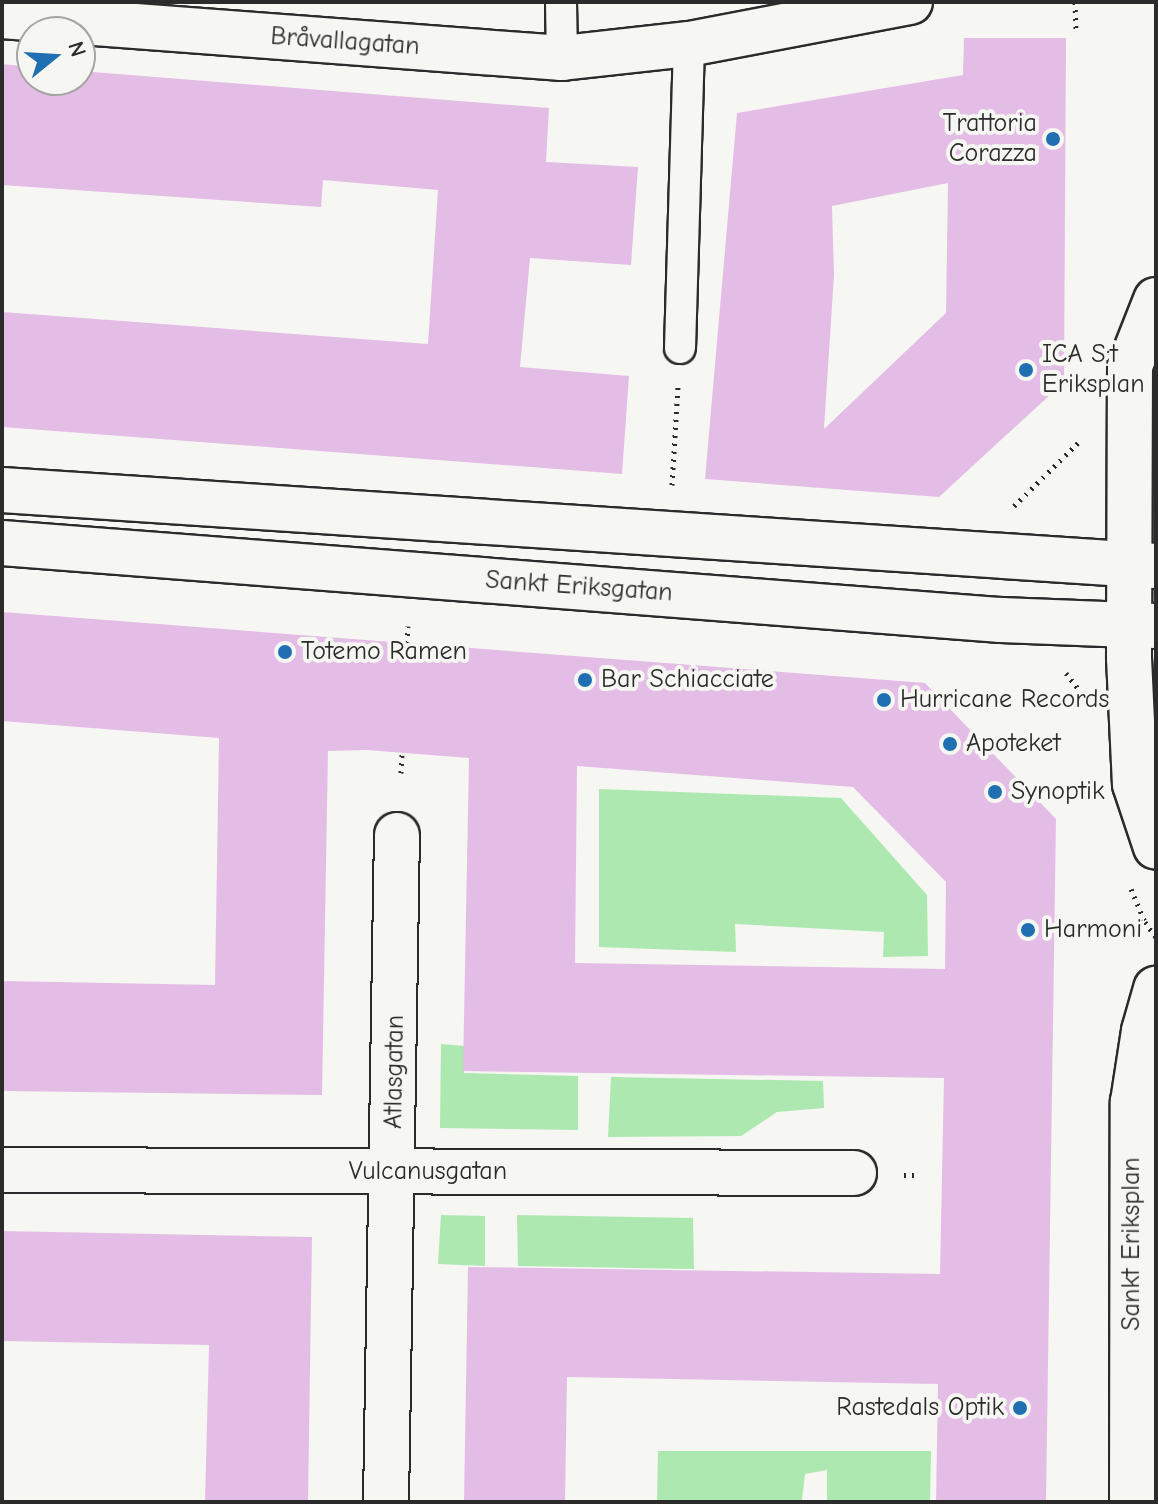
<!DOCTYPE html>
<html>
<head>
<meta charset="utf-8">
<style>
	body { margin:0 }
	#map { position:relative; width:1158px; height:1504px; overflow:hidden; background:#f6f6f2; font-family:"Comic Neue",sans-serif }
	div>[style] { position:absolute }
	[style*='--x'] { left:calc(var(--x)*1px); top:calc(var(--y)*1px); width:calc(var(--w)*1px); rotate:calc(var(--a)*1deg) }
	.green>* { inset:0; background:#ace8af }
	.building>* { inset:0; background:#e4bde6 }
	.path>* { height:5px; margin-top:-2.5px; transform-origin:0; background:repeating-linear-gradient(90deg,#2b2b2b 0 2px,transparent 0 8px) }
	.roads { filter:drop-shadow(2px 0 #2b2b2b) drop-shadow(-2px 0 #2b2b2b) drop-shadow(0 2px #2b2b2b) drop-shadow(0 -2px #2b2b2b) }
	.lane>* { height:30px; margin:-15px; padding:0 15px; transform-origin:15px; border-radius:15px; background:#f6f6f2 }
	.street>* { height:44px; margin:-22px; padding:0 22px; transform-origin:22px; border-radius:22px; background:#f6f6f2 }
	.secondary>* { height:44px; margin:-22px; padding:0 22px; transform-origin:22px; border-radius:22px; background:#f6f6f2 }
	.dots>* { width:22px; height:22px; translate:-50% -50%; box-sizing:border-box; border:4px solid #f6f6f2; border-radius:50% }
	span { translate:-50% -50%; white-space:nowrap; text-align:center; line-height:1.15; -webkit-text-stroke:8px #f6f6f2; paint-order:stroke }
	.street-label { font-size:26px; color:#2b2b2b }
	.poi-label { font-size:26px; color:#2b2b2b }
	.right { translate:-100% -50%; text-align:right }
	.left { translate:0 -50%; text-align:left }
	.frame { position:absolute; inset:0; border:4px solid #2b2b2b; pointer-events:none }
	.north { position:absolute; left:16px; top:16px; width:80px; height:80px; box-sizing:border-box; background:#f6f6f2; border:2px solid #a5a5a2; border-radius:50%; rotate:72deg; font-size:22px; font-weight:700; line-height:32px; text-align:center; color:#2b2b2b }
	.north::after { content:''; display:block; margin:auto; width:28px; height:36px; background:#1f6fb2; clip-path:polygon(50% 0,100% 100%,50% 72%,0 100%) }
</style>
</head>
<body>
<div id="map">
	<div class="green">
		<i style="clip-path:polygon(599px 789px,841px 798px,927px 895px,928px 956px,883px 957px,884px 932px,735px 924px,736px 952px,599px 947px)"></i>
		<i style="clip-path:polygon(441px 1044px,464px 1046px,464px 1073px,578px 1076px,578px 1130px,440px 1128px)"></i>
		<i style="clip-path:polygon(611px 1077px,823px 1081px,824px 1108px,777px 1112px,741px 1136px,608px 1137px)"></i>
		<i style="clip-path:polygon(441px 1215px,485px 1216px,485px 1266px,438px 1264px)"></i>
		<i style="clip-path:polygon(517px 1215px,693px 1218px,694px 1269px,518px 1266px)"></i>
		<i style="clip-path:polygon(658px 1451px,931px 1451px,930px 1502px,827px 1502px,827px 1470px,805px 1474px,802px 1500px,657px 1502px)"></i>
	</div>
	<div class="building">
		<i style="clip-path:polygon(evenodd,964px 38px,1066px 38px,1064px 382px,939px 497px,705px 479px,737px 113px,963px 75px,964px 38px,948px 183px,946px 313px,824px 429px,834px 275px,832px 206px,948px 183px)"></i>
		<i style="clip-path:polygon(2px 64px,32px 67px,32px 80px,80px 80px,80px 71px,549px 108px,546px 162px,638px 167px,631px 265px,530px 258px,520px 367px,629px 376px,622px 474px,2px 427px,2px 312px,428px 344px,438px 190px,323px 180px,321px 207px,2px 185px)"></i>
		<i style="clip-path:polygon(evenodd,2px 612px,925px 683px,1056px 819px,1046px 1502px,936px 1502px,938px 1384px,567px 1377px,565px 1502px,464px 1502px,468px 1267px,940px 1274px,944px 1078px,463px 1071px,469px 758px,367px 750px,328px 751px,322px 1095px,2px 1091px,2px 981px,215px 985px,219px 738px,2px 721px,2px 612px,577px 766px,853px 787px,946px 882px,945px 969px,575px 963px,577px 766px)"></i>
		<i style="clip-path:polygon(2px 1231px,312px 1237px,308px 1502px,205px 1502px,209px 1345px,2px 1341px)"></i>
	</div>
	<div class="path">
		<i style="--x:1075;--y:2;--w:27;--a:88"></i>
		<i style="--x:672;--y:485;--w:98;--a:-86.5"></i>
		<i style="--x:1014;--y:506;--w:94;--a:-44.6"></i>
		<i style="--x:407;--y:643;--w:17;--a:-87"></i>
		<i style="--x:1066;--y:673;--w:23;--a:52"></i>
		<i style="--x:401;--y:773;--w:21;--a:-87"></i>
		<i style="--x:1131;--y:889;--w:36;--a:67"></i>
		<i style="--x:1145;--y:922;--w:19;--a:54"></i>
		<i style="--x:904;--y:1175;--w:12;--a:0"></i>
	</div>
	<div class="roads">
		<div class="lane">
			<i style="--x:561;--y:2;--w:56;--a:89"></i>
			<i style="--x:680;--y:348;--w:304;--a:-88.3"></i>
		</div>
		<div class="street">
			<i style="--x:2;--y:16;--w:562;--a:4.29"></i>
			<i style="--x:562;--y:58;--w:128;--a:-6.3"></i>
			<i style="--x:689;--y:44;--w:225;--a:-10.8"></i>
			<i style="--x:1156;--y:300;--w:71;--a:111.5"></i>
			<i style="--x:1130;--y:366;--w:292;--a:90.2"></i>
			<i style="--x:1129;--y:658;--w:126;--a:87.3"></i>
			<i style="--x:1135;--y:784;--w:66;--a:71.6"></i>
			<i style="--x:2;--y:1170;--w:852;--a:0.2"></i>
			<i style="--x:386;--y:1502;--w:667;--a:-89.06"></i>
			<i style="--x:1132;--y:1502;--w:400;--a:-89.9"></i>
			<i style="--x:1133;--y:1102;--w:72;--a:-81.2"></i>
			<i style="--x:1144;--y:1031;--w:44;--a:-74.1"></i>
		</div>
		<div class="secondary">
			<i style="--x:2;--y:490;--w:1156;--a:3.77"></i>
			<i style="--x:2;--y:543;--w:1002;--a:4.41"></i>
			<i style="--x:1001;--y:620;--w:155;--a:2.2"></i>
		</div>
	</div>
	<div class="dots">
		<i style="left:1053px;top:139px;background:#1f6fb2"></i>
		<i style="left:1026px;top:370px;background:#1f6fb2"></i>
		<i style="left:285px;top:652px;background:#1f6fb2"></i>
		<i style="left:585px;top:680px;background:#1f6fb2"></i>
		<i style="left:884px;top:700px;background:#1f6fb2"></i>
		<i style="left:950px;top:744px;background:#1f6fb2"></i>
		<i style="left:995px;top:792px;background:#1f6fb2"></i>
		<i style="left:1028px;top:930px;background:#1f6fb2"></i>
		<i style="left:1020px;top:1408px;background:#1f6fb2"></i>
	</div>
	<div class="street-label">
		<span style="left:345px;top:42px;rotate:4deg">Bråvallagatan</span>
		<span style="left:579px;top:587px;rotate:4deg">Sankt Eriksgatan</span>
		<span style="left:395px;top:1072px;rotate:-89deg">Atlasgatan</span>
		<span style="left:428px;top:1172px">Vulcanusgatan</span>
		<span style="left:1132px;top:1244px;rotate:-90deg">Sankt Eriksplan</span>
	</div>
	<div class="poi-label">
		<span class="right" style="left:1037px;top:139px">Trattoria<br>Corazza</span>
		<span class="left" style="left:1042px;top:370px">ICA S:t<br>Eriksplan</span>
		<span class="left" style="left:301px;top:652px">Totemo Ramen</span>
		<span class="left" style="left:601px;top:680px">Bar Schiacciate</span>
		<span class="left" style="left:900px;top:700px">Hurricane Records</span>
		<span class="left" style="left:966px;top:744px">Apoteket</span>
		<span class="left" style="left:1011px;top:792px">Synoptik</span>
		<span class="left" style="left:1044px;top:930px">Harmoni</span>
		<span class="right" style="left:1004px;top:1408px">Rastedals Optik</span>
	</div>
	<div class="frame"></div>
	<div class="north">N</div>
</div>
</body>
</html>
